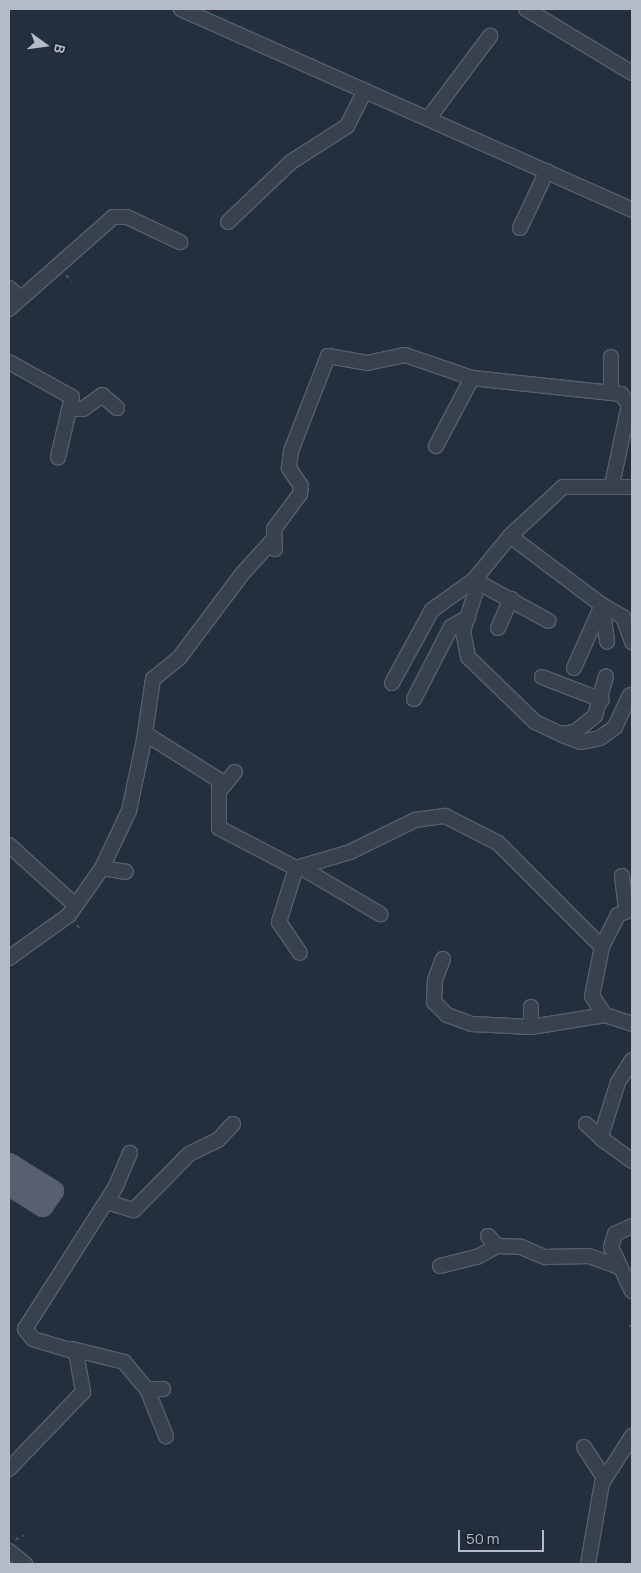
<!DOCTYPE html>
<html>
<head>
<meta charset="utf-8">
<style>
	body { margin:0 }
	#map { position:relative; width:641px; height:1573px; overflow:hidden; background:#242f3e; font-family:Manrope,sans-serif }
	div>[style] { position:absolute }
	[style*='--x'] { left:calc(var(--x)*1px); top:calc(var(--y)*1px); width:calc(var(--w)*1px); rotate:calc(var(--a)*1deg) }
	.path>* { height:2px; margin-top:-1px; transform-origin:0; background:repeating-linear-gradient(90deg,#44595c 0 4px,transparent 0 8px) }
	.roads { filter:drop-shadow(1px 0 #565f6c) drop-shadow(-1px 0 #565f6c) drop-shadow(0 1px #565f6c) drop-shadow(0 -1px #565f6c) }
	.minor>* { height:14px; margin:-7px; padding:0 7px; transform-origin:7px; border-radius:7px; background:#38414e }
	.major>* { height:18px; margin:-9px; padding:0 9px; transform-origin:9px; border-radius:9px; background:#56606e }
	span { translate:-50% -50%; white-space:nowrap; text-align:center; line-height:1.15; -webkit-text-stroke:4px #1d2633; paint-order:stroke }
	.frame { position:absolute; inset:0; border:10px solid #b4bcc9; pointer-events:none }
	.north { position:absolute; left:20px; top:20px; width:50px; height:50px; -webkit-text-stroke:4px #1d2633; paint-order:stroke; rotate:104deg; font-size:14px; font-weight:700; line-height:20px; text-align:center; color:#b4bcc9 }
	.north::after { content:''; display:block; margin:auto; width:18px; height:22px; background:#b4bcc9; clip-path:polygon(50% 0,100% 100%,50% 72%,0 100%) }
	.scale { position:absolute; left:458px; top:1530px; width:86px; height:22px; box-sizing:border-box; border:2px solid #b4bcc9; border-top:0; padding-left:6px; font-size:15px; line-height:18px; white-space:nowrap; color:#b4bcc9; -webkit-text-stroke:4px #1d2633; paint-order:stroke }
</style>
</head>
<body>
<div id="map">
	<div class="path">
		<i style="--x:66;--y:275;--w:9;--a:49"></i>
		<i style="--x:77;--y:925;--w:7;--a:56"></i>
		<i style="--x:629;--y:1326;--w:3;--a:0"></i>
		<i style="--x:15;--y:1540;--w:10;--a:-29"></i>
	</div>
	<div class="roads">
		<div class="minor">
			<i style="--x:181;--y:9;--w:494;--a:24"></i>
			<i style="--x:526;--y:9;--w:124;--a:31.1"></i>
			<i style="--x:428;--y:119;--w:104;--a:-53.2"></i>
			<i style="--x:228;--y:222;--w:87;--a:-43.6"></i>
			<i style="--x:291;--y:162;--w:67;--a:-32.7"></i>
			<i style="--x:347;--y:126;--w:39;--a:-63"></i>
			<i style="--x:520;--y:228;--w:63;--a:-64.7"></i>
			<i style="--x:9;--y:288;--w:15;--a:42"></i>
			<i style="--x:9;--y:309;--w:139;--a:-41.5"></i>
			<i style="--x:113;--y:217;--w:14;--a:0"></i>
			<i style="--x:127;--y:217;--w:59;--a:25.3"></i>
			<i style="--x:9;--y:362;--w:72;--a:29.1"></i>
			<i style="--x:72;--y:397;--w:62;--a:103.1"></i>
			<i style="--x:611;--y:392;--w:35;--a:-90"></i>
			<i style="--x:70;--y:409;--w:13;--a:0"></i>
			<i style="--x:83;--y:409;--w:24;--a:-36"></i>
			<i style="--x:102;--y:395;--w:20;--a:41"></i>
			<i style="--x:436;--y:446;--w:77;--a:-62.1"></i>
			<i style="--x:510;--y:536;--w:115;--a:36.9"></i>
			<i style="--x:602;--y:605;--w:37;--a:82"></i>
			<i style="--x:275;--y:549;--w:20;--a:-93"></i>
			<i style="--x:274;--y:529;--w:44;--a:-53.4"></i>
			<i style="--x:300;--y:494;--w:8;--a:-83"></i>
			<i style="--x:301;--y:486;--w:22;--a:-124"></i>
			<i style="--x:289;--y:468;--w:17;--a:-83"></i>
			<i style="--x:291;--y:451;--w:102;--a:-68.7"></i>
			<i style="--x:328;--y:356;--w:40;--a:10"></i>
			<i style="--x:367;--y:363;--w:39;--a:-12"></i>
			<i style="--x:405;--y:355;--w:71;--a:18.9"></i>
			<i style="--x:472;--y:378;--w:150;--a:6.1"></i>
			<i style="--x:621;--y:394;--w:14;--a:54"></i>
			<i style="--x:629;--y:405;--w:82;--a:102"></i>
			<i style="--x:474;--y:580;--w:14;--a:86"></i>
			<i style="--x:475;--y:594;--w:39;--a:108"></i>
			<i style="--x:463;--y:631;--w:26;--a:79"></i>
			<i style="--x:468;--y:657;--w:93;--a:44.1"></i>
			<i style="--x:535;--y:722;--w:29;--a:25"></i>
			<i style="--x:561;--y:734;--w:14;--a:-8"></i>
			<i style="--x:575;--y:732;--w:26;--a:-39"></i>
			<i style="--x:595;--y:716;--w:41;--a:-74.6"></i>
			<i style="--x:474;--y:580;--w:85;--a:28.7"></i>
			<i style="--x:498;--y:628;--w:32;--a:-66"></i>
			<i style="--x:574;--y:668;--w:69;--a:-66"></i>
			<i style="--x:602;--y:605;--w:24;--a:30"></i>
			<i style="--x:623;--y:617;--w:27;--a:70"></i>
			<i style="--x:542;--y:677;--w:64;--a:21"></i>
			<i style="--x:392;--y:683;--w:83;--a:-61.3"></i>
			<i style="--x:432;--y:610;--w:52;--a:-35.5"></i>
			<i style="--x:474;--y:580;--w:57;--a:-50.7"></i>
			<i style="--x:510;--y:536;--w:72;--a:-42.8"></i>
			<i style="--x:563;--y:487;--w:69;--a:0"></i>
			<i style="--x:414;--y:699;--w:81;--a:-62.8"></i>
			<i style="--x:451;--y:627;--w:20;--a:-30"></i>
			<i style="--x:562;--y:735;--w:20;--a:20"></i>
			<i style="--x:581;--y:742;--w:19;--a:-12"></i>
			<i style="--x:600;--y:738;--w:19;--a:-36"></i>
			<i style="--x:615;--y:727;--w:35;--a:-65"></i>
			<i style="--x:144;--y:740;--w:62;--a:-81.6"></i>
			<i style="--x:153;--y:679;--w:33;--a:-39"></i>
			<i style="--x:179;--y:658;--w:105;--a:-53.1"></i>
			<i style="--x:242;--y:574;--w:47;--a:-47.6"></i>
			<i style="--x:221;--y:789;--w:22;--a:-51"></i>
			<i style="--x:9;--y:845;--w:89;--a:42.3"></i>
			<i style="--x:102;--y:868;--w:24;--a:9"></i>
			<i style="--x:296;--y:868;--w:57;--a:107.5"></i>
			<i style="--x:279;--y:922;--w:37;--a:56"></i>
			<i style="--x:302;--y:868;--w:91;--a:30.5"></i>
			<i style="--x:622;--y:876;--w:32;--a:83"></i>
			<i style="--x:632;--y:909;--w:15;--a:157"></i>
			<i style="--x:618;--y:915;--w:36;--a:117"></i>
			<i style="--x:602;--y:947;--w:50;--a:101.5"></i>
			<i style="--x:592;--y:996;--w:23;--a:56"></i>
			<i style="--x:605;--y:1015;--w:28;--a:18"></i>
			<i style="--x:9;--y:958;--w:74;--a:-35.6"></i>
			<i style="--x:69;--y:915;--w:57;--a:-54.9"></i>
			<i style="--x:102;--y:868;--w:63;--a:-64.7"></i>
			<i style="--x:129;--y:811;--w:73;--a:-78.1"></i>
			<i style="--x:144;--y:740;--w:6;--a:-39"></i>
			<i style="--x:149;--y:736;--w:83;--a:32.2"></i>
			<i style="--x:219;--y:780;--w:48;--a:90"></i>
			<i style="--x:219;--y:828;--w:87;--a:27.5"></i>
			<i style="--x:296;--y:868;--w:56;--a:-16.5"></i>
			<i style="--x:350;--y:852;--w:72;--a:-26.2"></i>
			<i style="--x:415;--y:820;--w:30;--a:-8"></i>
			<i style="--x:445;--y:816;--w:59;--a:27"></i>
			<i style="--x:498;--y:843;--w:147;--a:45"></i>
			<i style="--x:443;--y:959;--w:22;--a:111"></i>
			<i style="--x:435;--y:980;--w:22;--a:93"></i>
			<i style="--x:434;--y:1002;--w:18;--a:45"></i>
			<i style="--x:447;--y:1015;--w:27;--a:20"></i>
			<i style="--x:472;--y:1024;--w:59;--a:2.9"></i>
			<i style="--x:531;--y:1027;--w:75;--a:-9.2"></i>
			<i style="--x:531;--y:1027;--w:20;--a:-90"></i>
			<i style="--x:632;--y:1060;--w:26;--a:122"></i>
			<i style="--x:618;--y:1082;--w:53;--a:107.4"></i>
			<i style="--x:602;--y:1133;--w:6;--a:90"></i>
			<i style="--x:602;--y:1139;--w:37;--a:36"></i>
			<i style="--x:586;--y:1124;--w:22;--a:43"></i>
			<i style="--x:107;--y:1202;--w:28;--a:17"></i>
			<i style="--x:134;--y:1210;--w:78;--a:-45.5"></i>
			<i style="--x:189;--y:1154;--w:32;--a:-26"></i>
			<i style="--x:218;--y:1140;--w:22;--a:-47"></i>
			<i style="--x:632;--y:1226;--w:19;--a:155"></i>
			<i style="--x:615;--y:1234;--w:14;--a:107"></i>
			<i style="--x:611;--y:1247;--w:49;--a:64.5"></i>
			<i style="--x:488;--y:1236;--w:13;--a:48"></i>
			<i style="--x:497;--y:1246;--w:24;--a:2"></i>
			<i style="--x:521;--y:1247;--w:26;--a:23"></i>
			<i style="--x:545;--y:1257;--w:44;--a:-1.3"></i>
			<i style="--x:589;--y:1256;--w:32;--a:20"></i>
			<i style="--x:440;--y:1266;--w:38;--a:-14"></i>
			<i style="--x:477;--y:1257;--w:23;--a:-29"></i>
			<i style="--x:72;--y:1349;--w:54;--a:14"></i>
			<i style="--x:124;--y:1362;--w:35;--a:50"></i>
			<i style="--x:147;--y:1389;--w:51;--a:68"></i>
			<i style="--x:147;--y:1389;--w:16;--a:0"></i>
			<i style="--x:584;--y:1447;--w:37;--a:57"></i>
			<i style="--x:9;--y:1469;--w:107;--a:-46.1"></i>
			<i style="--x:83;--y:1392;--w:41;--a:-99.9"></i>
			<i style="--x:76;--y:1352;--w:45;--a:-163.2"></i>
			<i style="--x:33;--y:1339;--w:13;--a:-129"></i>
			<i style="--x:25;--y:1329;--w:169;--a:-57.5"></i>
			<i style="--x:116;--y:1186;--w:36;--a:-67"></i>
			<i style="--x:9;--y:1551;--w:21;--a:39"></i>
			<i style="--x:588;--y:1564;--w:82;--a:-80.2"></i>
			<i style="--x:602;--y:1483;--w:56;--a:-57.4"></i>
		</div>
		<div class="major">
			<i style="--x:9;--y:1163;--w:53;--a:31.9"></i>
			<i style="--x:54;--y:1191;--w:19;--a:125"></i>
			<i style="--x:43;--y:1207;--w:40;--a:-148"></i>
		</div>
	</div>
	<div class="frame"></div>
	<div class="north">B</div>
	<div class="scale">50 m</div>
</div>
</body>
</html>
